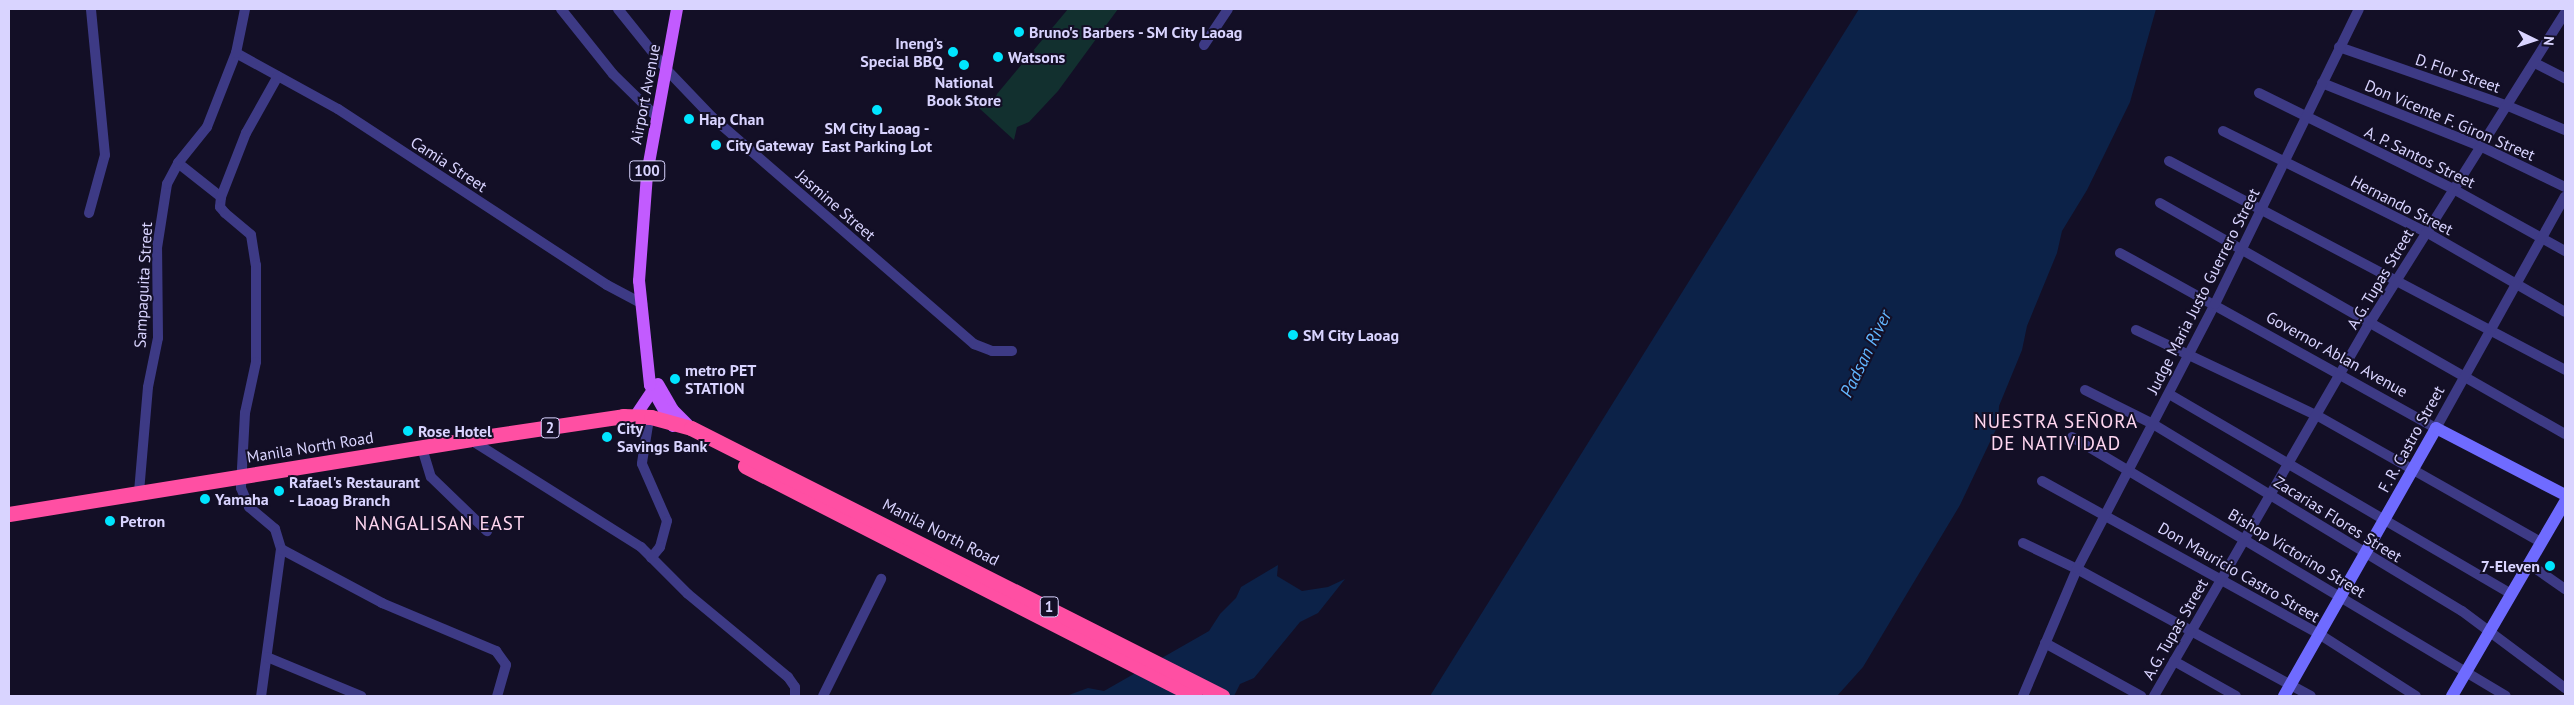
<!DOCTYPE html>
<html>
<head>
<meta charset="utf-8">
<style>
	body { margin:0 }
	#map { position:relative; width:2574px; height:705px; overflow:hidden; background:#130f26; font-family:"PT Sans",sans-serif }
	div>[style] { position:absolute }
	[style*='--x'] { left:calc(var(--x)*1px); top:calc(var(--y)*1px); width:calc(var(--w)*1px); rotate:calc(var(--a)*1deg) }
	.green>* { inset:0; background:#12302f }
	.water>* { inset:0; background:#0c2248 }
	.street>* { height:10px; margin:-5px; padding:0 5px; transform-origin:5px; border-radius:5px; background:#3d3a85 }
	.secondary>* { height:12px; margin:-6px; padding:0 6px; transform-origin:6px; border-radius:6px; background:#6f6bff }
	.primary>* { height:12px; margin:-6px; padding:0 6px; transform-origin:6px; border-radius:6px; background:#c25bff }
	.highway>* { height:15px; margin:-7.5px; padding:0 7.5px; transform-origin:7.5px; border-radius:7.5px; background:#ff4fa3 }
	.dots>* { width:14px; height:14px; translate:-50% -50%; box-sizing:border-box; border:2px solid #130f26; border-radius:50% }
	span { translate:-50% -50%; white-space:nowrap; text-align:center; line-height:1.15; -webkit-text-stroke:4px #130f26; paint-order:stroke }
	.shield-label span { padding:1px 4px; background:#130f26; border:1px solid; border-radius:4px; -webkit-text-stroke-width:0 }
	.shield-label { font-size:15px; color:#d9d4ff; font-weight:700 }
	.poi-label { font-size:16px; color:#d9d4ff; font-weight:700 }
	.left { translate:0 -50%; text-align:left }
	.right { translate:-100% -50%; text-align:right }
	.street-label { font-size:16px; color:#d9d4ff }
	.water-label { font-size:18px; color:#62b6ff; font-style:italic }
	.quarter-label { font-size:19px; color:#ffd6f0; letter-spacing:1px }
	.frame { position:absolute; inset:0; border:10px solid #d9d4ff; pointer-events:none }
	.north { position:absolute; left:2509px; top:15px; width:50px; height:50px; -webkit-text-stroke:4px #130f26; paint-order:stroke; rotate:94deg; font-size:14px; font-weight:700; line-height:20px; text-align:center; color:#d9d4ff }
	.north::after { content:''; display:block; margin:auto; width:18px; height:22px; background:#d9d4ff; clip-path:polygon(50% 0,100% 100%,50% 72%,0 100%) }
</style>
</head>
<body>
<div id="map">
	<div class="green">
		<i style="clip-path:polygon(1068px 9px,1118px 9px,1058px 91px,1029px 122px,1017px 127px,1014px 140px,979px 108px,992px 106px,997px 94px)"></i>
	</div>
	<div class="water">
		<i style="clip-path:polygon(1859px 9px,2156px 9px,2130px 102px,2087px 190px,2062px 231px,2057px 253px,2027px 326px,2022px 350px,1999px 406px,1998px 425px,1960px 505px,1863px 667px,1837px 696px,1430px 696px)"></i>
		<i style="clip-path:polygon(1278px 565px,1277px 576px,1302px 591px,1328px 587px,1345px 579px,1318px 613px,1300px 622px,1254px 678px,1240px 684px,1234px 696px,1066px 696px,1088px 688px,1104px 691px,1209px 631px,1220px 614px,1236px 598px,1241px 587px)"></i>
	</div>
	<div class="street">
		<i style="--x:561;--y:9;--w:83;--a:51.3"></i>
		<i style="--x:613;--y:74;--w:63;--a:44.4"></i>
		<i style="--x:618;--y:9;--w:78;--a:51.2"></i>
		<i style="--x:667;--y:70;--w:65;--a:46.2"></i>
		<i style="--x:712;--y:117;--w:347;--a:40.9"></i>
		<i style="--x:974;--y:344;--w:19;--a:21"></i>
		<i style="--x:992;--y:351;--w:20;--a:0"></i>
		<i style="--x:1204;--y:45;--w:43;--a:-56.3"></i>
		<i style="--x:2339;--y:47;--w:179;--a:19.2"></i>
		<i style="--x:2508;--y:106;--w:62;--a:22.8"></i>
		<i style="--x:236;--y:53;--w:116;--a:28.8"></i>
		<i style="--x:338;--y:109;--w:321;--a:33.2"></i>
		<i style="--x:607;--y:285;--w:40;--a:28"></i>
		<i style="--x:2535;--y:63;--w:34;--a:27"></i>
		<i style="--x:2322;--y:83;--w:172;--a:21.8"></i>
		<i style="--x:2482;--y:147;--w:92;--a:25.7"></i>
		<i style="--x:2259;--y:93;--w:219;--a:26.3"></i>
		<i style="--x:2455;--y:190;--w:126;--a:29"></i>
		<i style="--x:2223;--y:131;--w:227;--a:26.5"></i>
		<i style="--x:2426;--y:232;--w:160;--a:29.9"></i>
		<i style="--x:2169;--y:161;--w:448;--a:27.8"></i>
		<i style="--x:178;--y:163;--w:55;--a:38.3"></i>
		<i style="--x:221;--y:197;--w:10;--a:96"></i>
		<i style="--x:220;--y:207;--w:8;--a:50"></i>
		<i style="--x:225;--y:213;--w:34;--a:40"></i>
		<i style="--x:251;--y:235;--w:30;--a:81"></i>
		<i style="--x:256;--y:265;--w:97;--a:90"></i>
		<i style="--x:256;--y:362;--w:52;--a:102.2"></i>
		<i style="--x:245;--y:413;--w:75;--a:93.1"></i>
		<i style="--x:241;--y:488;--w:21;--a:67"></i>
		<i style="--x:249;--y:507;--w:34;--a:40"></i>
		<i style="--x:275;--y:529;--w:21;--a:73"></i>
		<i style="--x:281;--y:549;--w:148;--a:97.7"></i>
		<i style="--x:221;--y:197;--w:69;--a:-68.7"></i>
		<i style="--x:246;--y:133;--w:65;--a:-60.7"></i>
		<i style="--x:2160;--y:203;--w:466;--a:29.7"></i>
		<i style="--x:89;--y:213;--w:60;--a:-74.6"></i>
		<i style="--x:105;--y:155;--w:147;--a:-95.5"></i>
		<i style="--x:2120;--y:253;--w:361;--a:29"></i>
		<i style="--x:2436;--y:428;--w:265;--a:-60.9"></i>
		<i style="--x:2136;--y:330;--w:201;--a:25.3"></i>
		<i style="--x:2318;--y:416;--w:256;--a:29.5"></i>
		<i style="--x:2085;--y:390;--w:76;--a:26.6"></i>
		<i style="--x:2153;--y:424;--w:361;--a:31.2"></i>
		<i style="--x:2462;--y:611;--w:129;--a:36.8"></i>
		<i style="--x:2169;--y:394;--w:396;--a:30.3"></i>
		<i style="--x:648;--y:425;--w:39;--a:99"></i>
		<i style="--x:642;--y:464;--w:62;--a:66.3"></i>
		<i style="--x:667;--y:521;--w:27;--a:105"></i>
		<i style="--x:660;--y:547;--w:14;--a:129"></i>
		<i style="--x:2072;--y:437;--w:505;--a:30.83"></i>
		<i style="--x:471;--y:440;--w:201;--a:32.2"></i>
		<i style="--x:641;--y:547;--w:66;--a:45"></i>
		<i style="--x:688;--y:594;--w:130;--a:39.7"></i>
		<i style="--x:788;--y:677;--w:12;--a:55"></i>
		<i style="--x:795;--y:687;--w:9;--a:90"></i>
		<i style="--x:422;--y:448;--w:30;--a:73"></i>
		<i style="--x:431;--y:477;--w:78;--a:44"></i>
		<i style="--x:2042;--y:481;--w:316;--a:28.9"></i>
		<i style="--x:2319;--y:634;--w:115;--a:32.6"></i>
		<i style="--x:139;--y:492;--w:105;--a:-85.1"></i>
		<i style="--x:148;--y:387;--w:50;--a:-78.5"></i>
		<i style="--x:158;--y:338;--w:90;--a:-90.6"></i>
		<i style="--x:157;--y:248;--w:65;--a:-81.1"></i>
		<i style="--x:167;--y:184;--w:24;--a:-62"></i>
		<i style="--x:178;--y:163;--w:46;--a:-51.1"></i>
		<i style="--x:207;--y:127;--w:79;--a:-68.6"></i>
		<i style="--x:236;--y:53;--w:45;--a:-78.4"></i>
		<i style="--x:2023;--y:543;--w:60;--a:25.7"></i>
		<i style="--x:2077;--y:569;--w:266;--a:28.5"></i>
		<i style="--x:281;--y:549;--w:115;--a:28.1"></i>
		<i style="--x:382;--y:603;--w:124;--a:22.8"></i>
		<i style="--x:496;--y:651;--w:17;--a:54"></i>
		<i style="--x:506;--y:665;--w:32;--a:106"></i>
		<i style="--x:2529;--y:564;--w:44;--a:34.8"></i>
		<i style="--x:2045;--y:643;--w:110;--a:28.9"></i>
		<i style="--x:267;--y:657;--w:102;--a:22.5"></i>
		<i style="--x:2174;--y:661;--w:71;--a:29.4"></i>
		<i style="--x:823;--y:696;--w:131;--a:-63.6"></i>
		<i style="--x:2023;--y:696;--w:138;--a:-67"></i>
		<i style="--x:2077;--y:569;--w:299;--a:-62.5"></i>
		<i style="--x:2215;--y:304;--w:328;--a:-64"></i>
		<i style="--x:2154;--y:696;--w:430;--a:-60"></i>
		<i style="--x:2369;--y:324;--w:368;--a:-57.8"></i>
	</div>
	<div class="secondary">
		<i style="--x:2284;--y:696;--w:308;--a:-60.4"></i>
		<i style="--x:2436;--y:428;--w:145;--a:27.4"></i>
		<i style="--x:2452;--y:696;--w:225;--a:-59.8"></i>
	</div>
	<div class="primary">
		<i style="--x:658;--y:384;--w:30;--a:60"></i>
		<i style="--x:673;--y:410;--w:24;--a:45"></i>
		<i style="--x:630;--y:424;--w:45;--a:-56"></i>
		<i style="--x:673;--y:426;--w:47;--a:-119.3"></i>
		<i style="--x:650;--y:385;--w:105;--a:-96"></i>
		<i style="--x:639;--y:281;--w:107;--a:-85.7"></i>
		<i style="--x:647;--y:174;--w:168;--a:-79.7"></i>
	</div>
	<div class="highway">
		<i style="--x:745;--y:466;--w:505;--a:27.07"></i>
		<i style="--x:9;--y:514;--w:467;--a:-9.2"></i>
		<i style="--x:470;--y:439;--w:155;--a:-8.5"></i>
		<i style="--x:623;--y:416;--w:28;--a:2"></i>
		<i style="--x:651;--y:417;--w:41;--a:15.4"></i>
		<i style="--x:691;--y:428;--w:595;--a:26.78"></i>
	</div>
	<div class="dots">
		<i style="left:1019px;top:32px;background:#00e5ff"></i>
		<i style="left:953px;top:52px;background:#00e5ff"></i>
		<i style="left:998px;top:57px;background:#00e5ff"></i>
		<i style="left:964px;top:65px;background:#00e5ff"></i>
		<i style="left:877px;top:110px;background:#00e5ff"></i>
		<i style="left:689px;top:119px;background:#00e5ff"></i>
		<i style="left:716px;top:145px;background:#00e5ff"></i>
		<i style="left:1293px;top:335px;background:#00e5ff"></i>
		<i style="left:675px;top:379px;background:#00e5ff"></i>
		<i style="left:408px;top:431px;background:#00e5ff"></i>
		<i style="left:607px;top:437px;background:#00e5ff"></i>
		<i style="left:279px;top:491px;background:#00e5ff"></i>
		<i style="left:205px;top:499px;background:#00e5ff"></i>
		<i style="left:110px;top:521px;background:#00e5ff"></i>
		<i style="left:2550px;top:566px;background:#00e5ff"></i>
	</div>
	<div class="shield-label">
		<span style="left:647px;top:171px">100</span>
		<span style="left:550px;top:428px">2</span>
		<span style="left:1049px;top:607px">1</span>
	</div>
	<div class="poi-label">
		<span class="left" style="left:1029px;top:32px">Bruno's Barbers - SM City Laoag</span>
		<span class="right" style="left:943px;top:52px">Ineng’s<br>Special BBQ</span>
		<span class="left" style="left:1008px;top:57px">Watsons</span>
		<span style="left:964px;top:91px">National<br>Book Store</span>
		<span class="left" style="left:699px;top:119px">Hap Chan</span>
		<span style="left:877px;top:137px">SM City Laoag -<br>East Parking Lot</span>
		<span class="left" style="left:726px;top:145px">City Gateway</span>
		<span class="left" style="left:1303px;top:335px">SM City Laoag</span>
		<span class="left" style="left:685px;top:379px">metro PET<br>STATION</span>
		<span class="left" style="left:617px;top:437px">City<br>Savings Bank</span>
		<span class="left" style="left:418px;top:431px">Rose Hotel</span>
		<span class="left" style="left:289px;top:491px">Rafael's Restaurant<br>- Laoag Branch</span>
		<span class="left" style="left:215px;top:499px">Yamaha</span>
		<span class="left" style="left:120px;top:521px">Petron</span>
		<span class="right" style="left:2540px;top:566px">7-Eleven</span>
	</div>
	<div class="street-label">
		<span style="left:2458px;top:73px;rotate:19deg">D. Flor Street</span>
		<span style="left:645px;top:94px;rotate:-79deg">Airport Avenue</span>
		<span style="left:2450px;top:120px;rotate:23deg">Don Vicente F. Giron Street</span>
		<span style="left:2420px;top:157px;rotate:26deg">A. P. Santos Street</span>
		<span style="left:449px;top:164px;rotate:33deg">Camia Street</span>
		<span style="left:836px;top:205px;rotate:41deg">Jasmine Street</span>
		<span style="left:2402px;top:205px;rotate:27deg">Hernando Street</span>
		<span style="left:2380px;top:279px;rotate:-59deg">A.G. Tupas Street</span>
		<span style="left:143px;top:285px;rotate:-87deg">Sampaguita Street</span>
		<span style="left:2203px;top:291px;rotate:-63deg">Judge Maria Justo Guerrero Street</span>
		<span style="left:2337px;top:354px;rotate:29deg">Governor Ablan Avenue</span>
		<span style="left:2411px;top:439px;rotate:-61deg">F. R. Castro Street</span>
		<span style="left:310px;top:447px;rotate:-9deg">Manila North Road</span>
		<span style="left:2338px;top:519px;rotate:32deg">Zacarias Flores Street</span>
		<span style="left:941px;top:532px;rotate:27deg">Manila North Road</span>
		<span style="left:2297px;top:553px;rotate:31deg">Bishop Victorino Street</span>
		<span style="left:2239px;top:572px;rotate:30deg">Don Mauricio Castro Street</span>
		<span style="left:2175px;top:629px;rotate:-60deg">A.G. Tupas Street</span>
	</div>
	<div class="water-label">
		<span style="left:1866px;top:354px;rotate:-64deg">Padsan River</span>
	</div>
	<div class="quarter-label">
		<span style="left:2056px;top:433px">NUESTRA SEÑORA<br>DE NATIVIDAD</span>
		<span style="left:440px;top:524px">NANGALISAN EAST</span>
	</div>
	<div class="frame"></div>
	<div class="north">N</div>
</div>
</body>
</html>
